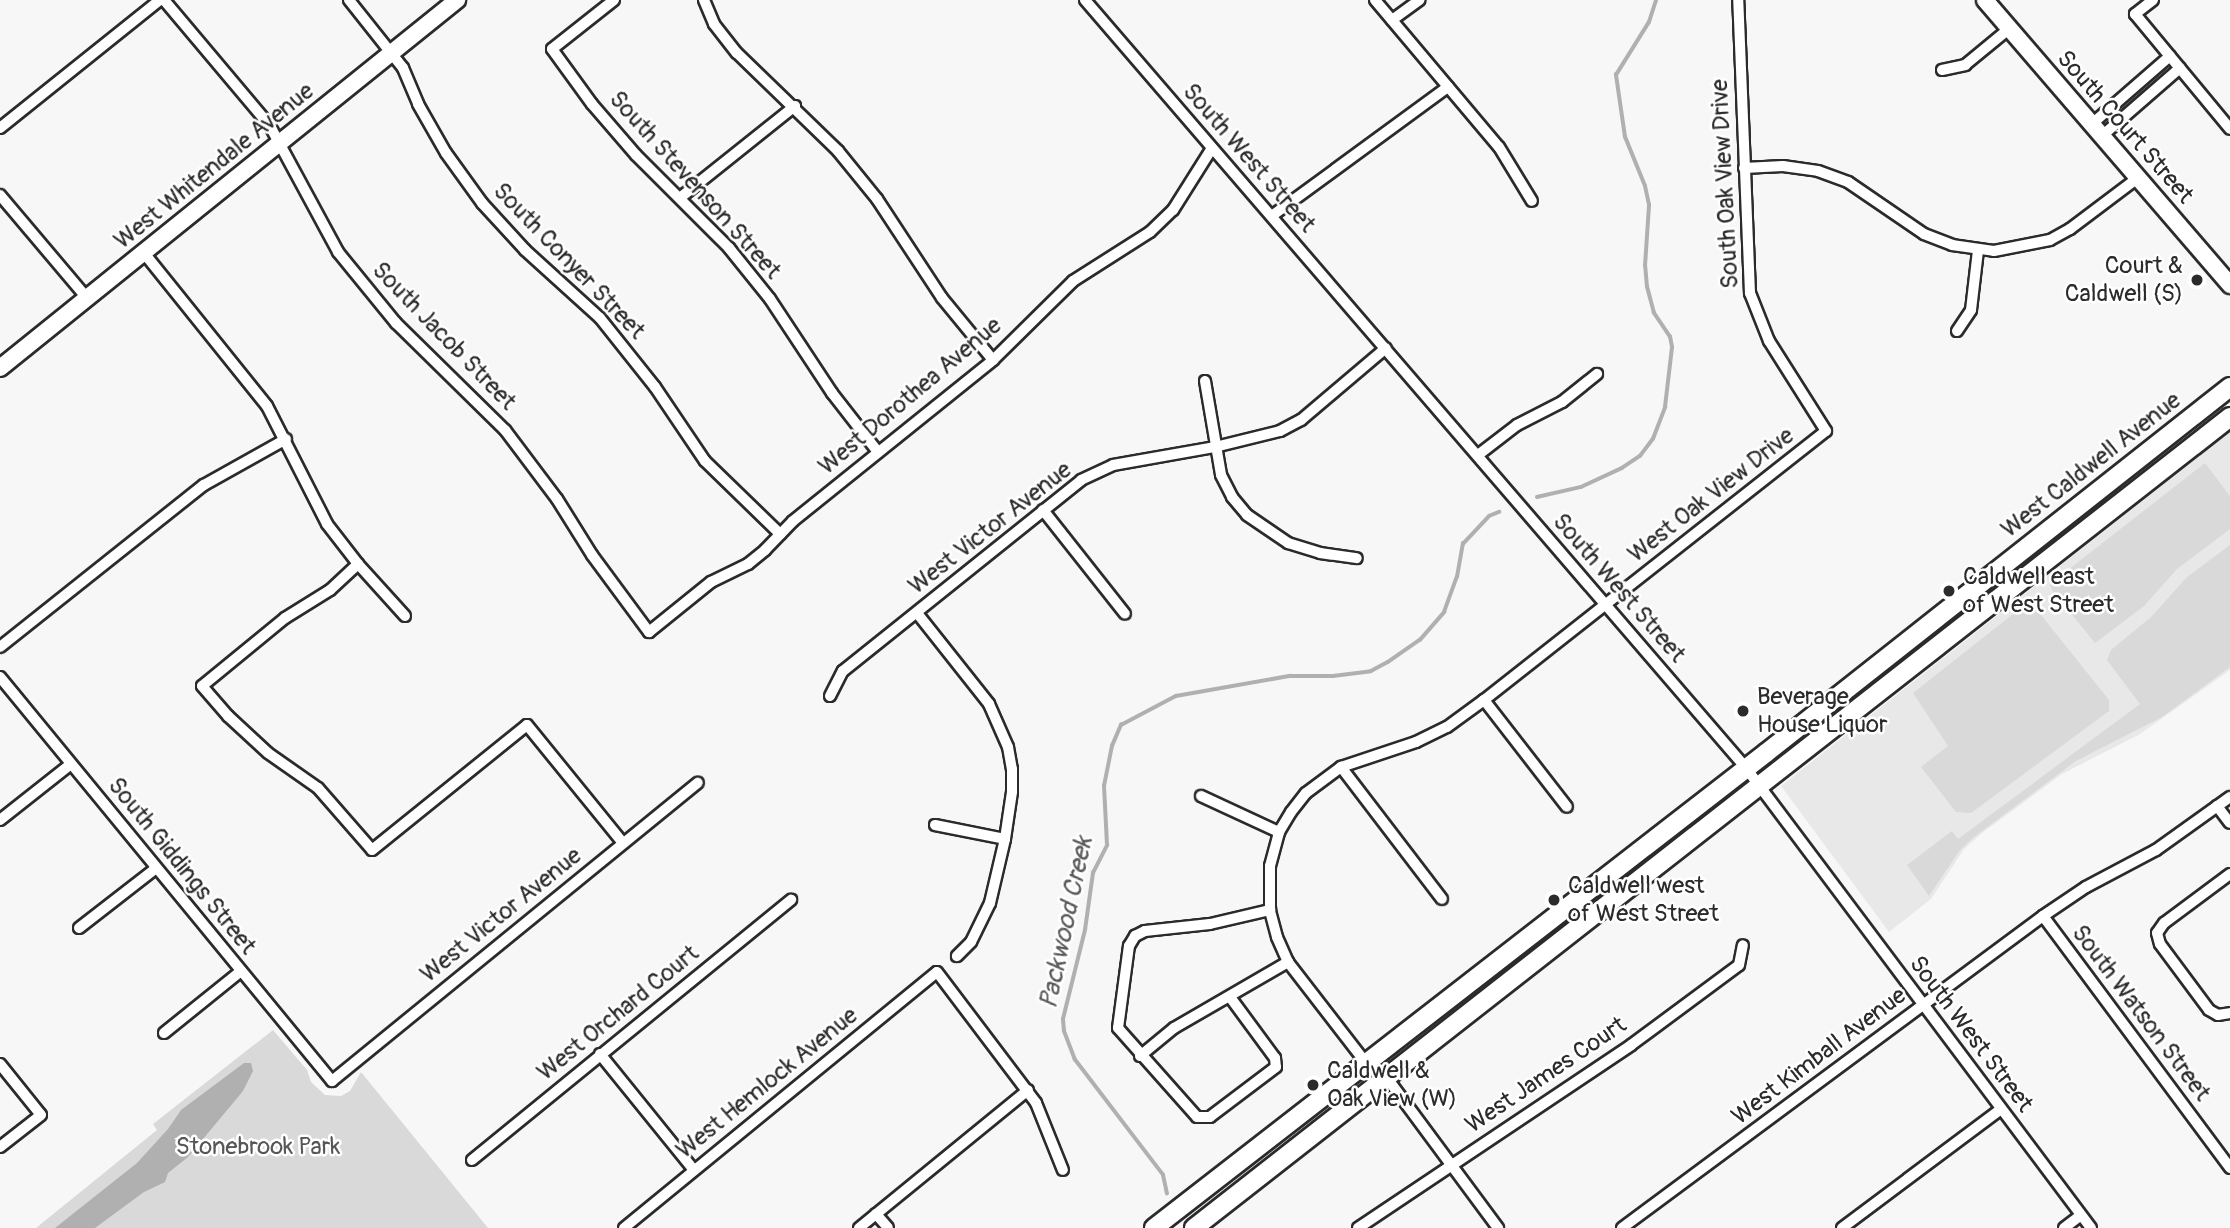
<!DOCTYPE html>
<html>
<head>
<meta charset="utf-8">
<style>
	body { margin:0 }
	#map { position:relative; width:2230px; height:1228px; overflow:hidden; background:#f7f7f7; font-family:Pangolin,sans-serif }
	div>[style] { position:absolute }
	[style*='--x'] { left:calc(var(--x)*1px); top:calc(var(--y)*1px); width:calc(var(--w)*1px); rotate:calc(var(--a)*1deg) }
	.built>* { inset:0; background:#e8e8e8 }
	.green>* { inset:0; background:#d9d9d9 }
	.water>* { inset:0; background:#b0b0b0 }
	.stream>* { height:3.5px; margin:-1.75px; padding:0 1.75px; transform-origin:1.75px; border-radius:1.75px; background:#b0b0b0 }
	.roads { filter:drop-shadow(2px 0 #2b2b2b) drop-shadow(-2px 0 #2b2b2b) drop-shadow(0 2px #2b2b2b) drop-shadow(0 -2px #2b2b2b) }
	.street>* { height:10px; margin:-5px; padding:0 5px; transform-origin:5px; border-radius:5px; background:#fff }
	.secondary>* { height:16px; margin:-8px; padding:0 8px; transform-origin:8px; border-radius:8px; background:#fff }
	.primary>* { height:18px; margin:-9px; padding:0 9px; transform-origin:9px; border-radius:9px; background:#fff }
	.dots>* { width:19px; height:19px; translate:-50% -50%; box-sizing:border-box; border:4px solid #fff; border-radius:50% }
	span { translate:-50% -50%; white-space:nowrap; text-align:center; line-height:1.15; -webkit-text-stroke:5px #fff; paint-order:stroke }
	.street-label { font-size:24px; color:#2b2b2b }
	.poi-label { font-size:24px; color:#2b2b2b }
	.right { translate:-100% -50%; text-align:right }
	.left { translate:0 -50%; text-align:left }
	.park-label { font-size:24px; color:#565656 }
	.water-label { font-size:26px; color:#5a5a5a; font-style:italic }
</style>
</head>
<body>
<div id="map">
	<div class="built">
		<i style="clip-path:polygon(2230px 432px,2230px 670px,2140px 734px,2062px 774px,1982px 833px,1964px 849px,1931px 899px,1889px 932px,1781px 786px)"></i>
	</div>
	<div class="green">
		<i style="clip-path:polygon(2205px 463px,2230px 496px,2230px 529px,2177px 569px,2144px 606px,2095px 643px,2052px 590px,2050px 584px)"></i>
		<i style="clip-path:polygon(2230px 545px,2230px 667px,2162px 717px,2076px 761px,1974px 837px,1960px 850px,1929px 896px,1907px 865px,1952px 831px,1958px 839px,2140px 704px,2107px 660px,2111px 650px,2151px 617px,2187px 577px)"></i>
		<i style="clip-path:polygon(2027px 603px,2033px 605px,2109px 700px,2109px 711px,1971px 813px,1956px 812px,1921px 767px,1948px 746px,1913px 693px)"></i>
		<i style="clip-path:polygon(273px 1030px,307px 1070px,311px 1082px,325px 1095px,341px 1096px,350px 1091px,361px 1072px,488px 1228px,36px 1228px,157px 1130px,153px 1124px)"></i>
	</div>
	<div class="water">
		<i style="clip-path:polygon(244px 1063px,251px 1063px,253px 1071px,243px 1091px,188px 1157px,168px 1173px,165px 1182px,144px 1192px,95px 1228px,55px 1228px,137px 1163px,168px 1129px,181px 1110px)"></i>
	</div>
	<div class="stream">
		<i style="--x:1537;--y:497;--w:45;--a:-12.8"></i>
		<i style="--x:1581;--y:487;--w:45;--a:-24.9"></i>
		<i style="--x:1622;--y:468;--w:22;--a:-34"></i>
		<i style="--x:1640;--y:456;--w:21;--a:-53"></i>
		<i style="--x:1653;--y:439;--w:34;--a:-69"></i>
		<i style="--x:1665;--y:407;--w:60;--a:-83.3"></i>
		<i style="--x:1672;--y:347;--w:10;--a:-101"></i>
		<i style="--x:1670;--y:337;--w:29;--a:-124"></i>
		<i style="--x:1654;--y:313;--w:27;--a:-105"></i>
		<i style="--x:1647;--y:287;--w:21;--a:-95"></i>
		<i style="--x:1645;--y:266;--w:61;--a:-86.2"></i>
		<i style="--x:1649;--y:205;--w:19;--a:-102"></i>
		<i style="--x:1645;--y:186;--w:53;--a:-112.2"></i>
		<i style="--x:1625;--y:137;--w:63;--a:-98.3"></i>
		<i style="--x:1616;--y:75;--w:62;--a:-58.1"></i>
		<i style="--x:1649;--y:22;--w:23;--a:-72"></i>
		<i style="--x:1167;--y:1194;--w:19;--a:-102"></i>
		<i style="--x:1163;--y:1175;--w:145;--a:-127.4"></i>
		<i style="--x:1075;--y:1060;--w:31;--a:-111"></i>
		<i style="--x:1064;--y:1031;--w:12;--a:-95"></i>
		<i style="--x:1063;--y:1019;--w:92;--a:-76.1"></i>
		<i style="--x:1085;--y:930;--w:58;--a:-82"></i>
		<i style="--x:1093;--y:873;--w:31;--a:-63"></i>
		<i style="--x:1107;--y:845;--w:59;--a:-92.9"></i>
		<i style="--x:1104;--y:786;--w:41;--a:-78.7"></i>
		<i style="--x:1112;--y:746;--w:23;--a:-67"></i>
		<i style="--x:1121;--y:725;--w:62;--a:-27.8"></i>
		<i style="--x:1176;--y:696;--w:116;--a:-10"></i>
		<i style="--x:1290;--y:676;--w:43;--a:0"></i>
		<i style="--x:1333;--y:676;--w:38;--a:-7"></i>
		<i style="--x:1371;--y:671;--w:19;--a:-28"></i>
		<i style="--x:1388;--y:662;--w:39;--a:-35"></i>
		<i style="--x:1420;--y:640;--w:37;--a:-49"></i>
		<i style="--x:1444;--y:612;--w:37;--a:-70"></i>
		<i style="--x:1457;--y:577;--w:34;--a:-80"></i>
		<i style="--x:1463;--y:544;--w:38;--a:-47"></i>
		<i style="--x:1489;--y:516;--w:11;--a:-22"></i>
	</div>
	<div class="roads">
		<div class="street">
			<i style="--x:164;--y:0;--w:165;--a:49.9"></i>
			<i style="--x:270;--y:126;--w:143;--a:61.6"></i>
			<i style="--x:338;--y:252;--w:92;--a:50.8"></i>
			<i style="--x:396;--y:323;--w:153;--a:44.5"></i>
			<i style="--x:505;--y:430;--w:86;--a:53"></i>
			<i style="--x:557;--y:499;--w:66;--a:58"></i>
			<i style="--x:592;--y:555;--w:96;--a:53.5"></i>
			<i style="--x:649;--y:632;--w:80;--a:-38.9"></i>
			<i style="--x:711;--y:582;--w:41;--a:-25.9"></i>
			<i style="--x:748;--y:564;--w:22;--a:-39"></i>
			<i style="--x:765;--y:550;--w:40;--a:-46"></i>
			<i style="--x:793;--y:521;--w:257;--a:-38.8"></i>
			<i style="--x:993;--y:360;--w:112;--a:-44.6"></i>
			<i style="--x:1073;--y:281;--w:91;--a:-32.5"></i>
			<i style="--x:1150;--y:232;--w:32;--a:-44"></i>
			<i style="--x:1173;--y:210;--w:73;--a:-57.8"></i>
			<i style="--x:349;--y:0;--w:87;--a:51.5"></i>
			<i style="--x:403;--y:68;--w:39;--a:67"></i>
			<i style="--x:418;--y:104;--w:56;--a:60.3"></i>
			<i style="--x:446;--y:153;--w:62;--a:54.2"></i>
			<i style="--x:482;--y:203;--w:64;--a:47.5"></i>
			<i style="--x:525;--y:250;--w:101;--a:42.2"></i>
			<i style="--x:600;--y:318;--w:88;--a:51.4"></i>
			<i style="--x:655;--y:387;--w:89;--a:56"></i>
			<i style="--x:705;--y:461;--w:105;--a:44.2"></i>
			<i style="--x:614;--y:0;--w:79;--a:141.7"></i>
			<i style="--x:552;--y:49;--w:68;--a:54"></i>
			<i style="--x:592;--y:104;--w:67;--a:49.2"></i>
			<i style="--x:636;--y:155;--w:132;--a:45"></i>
			<i style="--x:729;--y:248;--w:65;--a:51.2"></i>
			<i style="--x:770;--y:299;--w:113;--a:56.6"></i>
			<i style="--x:832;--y:393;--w:75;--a:52.1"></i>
			<i style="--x:704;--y:0;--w:26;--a:67"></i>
			<i style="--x:714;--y:24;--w:37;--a:52"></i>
			<i style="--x:737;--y:53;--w:141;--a:44.1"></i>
			<i style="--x:838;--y:151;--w:62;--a:50.9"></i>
			<i style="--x:877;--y:199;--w:118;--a:56.7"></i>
			<i style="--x:942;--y:298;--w:80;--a:50.6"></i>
			<i style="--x:1085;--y:0;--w:1013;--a:49.28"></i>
			<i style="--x:1746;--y:768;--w:575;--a:53.13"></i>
			<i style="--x:1375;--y:0;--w:192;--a:49.9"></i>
			<i style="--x:1499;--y:147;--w:63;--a:58.6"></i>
			<i style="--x:2153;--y:0;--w:23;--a:142"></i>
			<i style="--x:2135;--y:14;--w:149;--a:50.4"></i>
			<i style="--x:1392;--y:20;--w:34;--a:-36"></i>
			<i style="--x:1942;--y:70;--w:24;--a:-12"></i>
			<i style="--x:1965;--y:65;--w:58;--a:-39.4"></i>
			<i style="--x:2093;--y:123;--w:102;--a:-41"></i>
			<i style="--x:0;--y:128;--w:205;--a:-38.7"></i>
			<i style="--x:2103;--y:135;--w:102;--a:-41"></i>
			<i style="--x:1744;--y:168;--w:39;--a:-3"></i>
			<i style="--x:1783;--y:166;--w:35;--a:8"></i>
			<i style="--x:1818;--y:171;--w:32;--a:20"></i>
			<i style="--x:1848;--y:182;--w:92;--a:34.4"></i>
			<i style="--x:1924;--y:234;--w:30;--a:21"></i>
			<i style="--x:1952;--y:245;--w:42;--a:8.1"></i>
			<i style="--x:1994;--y:251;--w:57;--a:-11.1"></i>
			<i style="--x:2050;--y:240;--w:23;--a:-29"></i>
			<i style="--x:2070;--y:229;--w:86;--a:-37"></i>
			<i style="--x:0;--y:195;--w:135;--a:49.8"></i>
			<i style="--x:681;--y:197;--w:146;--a:-38.6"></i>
			<i style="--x:1273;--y:215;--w:217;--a:-36.2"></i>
			<i style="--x:144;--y:253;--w:196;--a:51.2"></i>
			<i style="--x:267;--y:406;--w:132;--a:63"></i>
			<i style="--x:327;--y:524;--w:51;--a:52.2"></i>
			<i style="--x:358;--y:564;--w:70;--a:47.9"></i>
			<i style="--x:1957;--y:331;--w:25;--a:-56"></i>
			<i style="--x:1971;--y:310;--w:60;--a:-83.3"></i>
			<i style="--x:1205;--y:381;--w:95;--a:80.3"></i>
			<i style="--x:1221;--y:475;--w:25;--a:63"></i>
			<i style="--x:1232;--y:497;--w:23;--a:50"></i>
			<i style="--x:1247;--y:515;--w:50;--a:34.3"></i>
			<i style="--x:1288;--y:543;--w:34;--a:17"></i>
			<i style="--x:1320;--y:553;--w:37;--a:8"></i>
			<i style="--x:1478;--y:455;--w:49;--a:-37.6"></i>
			<i style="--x:1517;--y:425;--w:51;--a:-27.1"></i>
			<i style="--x:1562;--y:402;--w:45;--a:-38.7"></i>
			<i style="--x:1043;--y:510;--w:132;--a:51.7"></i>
			<i style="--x:358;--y:564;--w:38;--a:137"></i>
			<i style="--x:330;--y:590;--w:53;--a:148.1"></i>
			<i style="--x:285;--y:618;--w:107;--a:140.7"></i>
			<i style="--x:202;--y:686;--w:40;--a:49"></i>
			<i style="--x:228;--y:716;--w:54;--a:42.8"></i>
			<i style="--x:268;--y:753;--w:61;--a:35"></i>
			<i style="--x:318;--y:788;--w:82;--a:48.9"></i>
			<i style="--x:372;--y:850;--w:199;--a:-38.9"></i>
			<i style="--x:527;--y:725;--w:152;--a:50.9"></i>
			<i style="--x:917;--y:613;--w:116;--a:51.6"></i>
			<i style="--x:989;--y:704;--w:47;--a:66.2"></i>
			<i style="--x:1008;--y:747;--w:22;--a:80"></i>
			<i style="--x:1012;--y:769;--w:23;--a:90"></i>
			<i style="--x:1012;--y:792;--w:48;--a:98.5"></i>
			<i style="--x:1005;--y:839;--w:66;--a:103.2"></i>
			<i style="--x:990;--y:903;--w:43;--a:116"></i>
			<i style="--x:971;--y:942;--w:20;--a:135"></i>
			<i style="--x:0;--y:647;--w:260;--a:-38.5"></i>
			<i style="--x:204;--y:485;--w:94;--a:-29.3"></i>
			<i style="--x:0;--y:677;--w:523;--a:50.59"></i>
			<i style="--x:332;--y:1081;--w:472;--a:-39.2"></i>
			<i style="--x:830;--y:696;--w:28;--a:-63"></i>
			<i style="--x:843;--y:671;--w:305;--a:-38.7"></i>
			<i style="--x:1081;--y:480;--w:35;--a:-25"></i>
			<i style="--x:1113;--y:465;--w:104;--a:-10"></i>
			<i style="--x:1215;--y:447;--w:67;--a:-13.8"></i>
			<i style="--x:1280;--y:431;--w:24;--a:-28"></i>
			<i style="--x:1301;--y:420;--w:111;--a:-40.3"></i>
			<i style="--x:1484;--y:700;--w:135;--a:52.2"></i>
			<i style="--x:1341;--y:767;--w:166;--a:52.6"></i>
			<i style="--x:1201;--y:796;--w:86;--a:24.8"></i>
			<i style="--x:2217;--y:806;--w:21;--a:53"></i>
			<i style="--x:0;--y:820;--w:90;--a:-38.3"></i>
			<i style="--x:935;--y:825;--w:71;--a:11.3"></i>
			<i style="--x:2230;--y:874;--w:82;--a:143.4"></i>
			<i style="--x:2164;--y:923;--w:12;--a:125"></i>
			<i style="--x:2157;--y:933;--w:11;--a:75"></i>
			<i style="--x:2160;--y:944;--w:82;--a:53.4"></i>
			<i style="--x:2209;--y:1010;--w:10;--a:29"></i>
			<i style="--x:2218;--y:1015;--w:12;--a:-9"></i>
			<i style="--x:2043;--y:916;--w:314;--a:53.4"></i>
			<i style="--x:79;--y:928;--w:96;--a:-37.8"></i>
			<i style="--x:1230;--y:997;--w:76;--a:53.6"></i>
			<i style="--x:1275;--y:1058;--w:9;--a:84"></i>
			<i style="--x:1276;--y:1067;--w:83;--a:142.9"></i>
			<i style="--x:1210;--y:1117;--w:13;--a:180"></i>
			<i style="--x:1197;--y:1117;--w:119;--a:-131.6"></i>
			<i style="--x:1118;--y:1028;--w:83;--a:-82.4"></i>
			<i style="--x:1129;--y:946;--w:12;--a:-59"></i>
			<i style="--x:1135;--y:936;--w:11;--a:-27"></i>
			<i style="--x:1145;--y:931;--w:65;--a:-6.1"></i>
			<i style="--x:1210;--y:924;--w:62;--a:-13.1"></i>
			<i style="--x:164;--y:1033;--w:99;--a:-38.8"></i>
			<i style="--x:600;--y:1054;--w:149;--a:51"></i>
			<i style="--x:1140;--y:1056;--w:44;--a:-39.5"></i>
			<i style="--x:1174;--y:1028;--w:132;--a:-30.1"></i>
			<i style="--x:1366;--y:1063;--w:128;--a:-127.7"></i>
			<i style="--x:1288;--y:962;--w:27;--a:-114"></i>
			<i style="--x:1277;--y:937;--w:28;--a:-105"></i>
			<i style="--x:1270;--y:910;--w:44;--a:-90"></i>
			<i style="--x:1270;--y:866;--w:35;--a:-75"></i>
			<i style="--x:1279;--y:832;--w:23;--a:-59"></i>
			<i style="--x:1291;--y:812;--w:24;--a:-52"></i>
			<i style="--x:1306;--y:793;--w:44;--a:-36.6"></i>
			<i style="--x:1341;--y:767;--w:79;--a:-18.4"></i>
			<i style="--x:1416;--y:742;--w:34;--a:-26"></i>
			<i style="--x:1447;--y:727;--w:46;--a:-36.1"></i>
			<i style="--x:1484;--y:700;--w:435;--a:-38.2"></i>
			<i style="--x:1826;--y:431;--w:107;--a:-122.3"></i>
			<i style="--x:1769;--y:341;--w:52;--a:-111.6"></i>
			<i style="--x:1750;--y:293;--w:293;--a:-92.3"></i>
			<i style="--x:0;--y:1064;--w:65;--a:51.2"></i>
			<i style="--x:41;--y:1115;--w:52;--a:142"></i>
			<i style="--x:1387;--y:1078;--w:187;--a:53.5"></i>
			<i style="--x:472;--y:1160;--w:412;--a:-39.2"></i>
			<i style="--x:876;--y:1214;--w:18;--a:49"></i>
			<i style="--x:624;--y:1228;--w:404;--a:-39.3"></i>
			<i style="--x:937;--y:972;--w:164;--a:52.9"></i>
			<i style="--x:1036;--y:1103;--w:72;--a:68.1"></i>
			<i style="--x:859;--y:1228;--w:218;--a:-39.2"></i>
			<i style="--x:1358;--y:1228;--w:329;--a:-33.8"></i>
			<i style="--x:1631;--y:1045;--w:134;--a:-36.5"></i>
			<i style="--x:1739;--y:965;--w:20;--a:-79"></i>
			<i style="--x:1622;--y:1228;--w:524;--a:-36.54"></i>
			<i style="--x:2043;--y:916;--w:52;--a:-34"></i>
			<i style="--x:2086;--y:887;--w:79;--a:-27.9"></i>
			<i style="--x:2156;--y:850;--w:91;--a:-35.6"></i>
			<i style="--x:1842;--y:1228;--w:197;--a:-36.8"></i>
			<i style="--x:2064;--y:1228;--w:21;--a:-37"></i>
		</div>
		<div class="secondary">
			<i style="--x:1985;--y:0;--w:376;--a:49.3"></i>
			<i style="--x:0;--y:368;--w:587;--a:-38.84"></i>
		</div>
		<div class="primary">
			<i style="--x:1154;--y:1228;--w:775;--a:-37.82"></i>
			<i style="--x:1766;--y:753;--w:591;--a:-38.27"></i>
			<i style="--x:1194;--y:1228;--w:1316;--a:-38.05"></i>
		</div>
	</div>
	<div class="dots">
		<i style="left:2197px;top:280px;background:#2b2b2b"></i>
		<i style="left:1949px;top:591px;background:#2b2b2b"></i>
		<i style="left:1743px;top:711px;background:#2b2b2b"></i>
		<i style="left:1554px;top:900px;background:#2b2b2b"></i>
		<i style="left:1313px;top:1085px;background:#2b2b2b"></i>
	</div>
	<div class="street-label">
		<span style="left:2125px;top:127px;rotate:49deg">South Court Street</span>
		<span style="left:1249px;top:158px;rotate:49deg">South West Street</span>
		<span style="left:214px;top:166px;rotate:-39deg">West Whitendale Avenue</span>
		<span style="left:1725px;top:184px;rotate:-93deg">South Oak View Drive</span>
		<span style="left:695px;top:185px;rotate:48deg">South Stevenson Street</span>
		<span style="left:569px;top:261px;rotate:46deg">South Conyer Street</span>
		<span style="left:444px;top:336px;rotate:46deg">South Jacob Street</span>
		<span style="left:910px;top:396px;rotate:-40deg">West Dorothea Avenue</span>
		<span style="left:2091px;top:465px;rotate:-38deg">West Caldwell Avenue</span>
		<span style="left:1711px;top:495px;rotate:-38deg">West Oak View Drive</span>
		<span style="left:990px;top:528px;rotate:-38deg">West Victor Avenue</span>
		<span style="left:1619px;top:588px;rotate:49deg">South West Street</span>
		<span style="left:182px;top:866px;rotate:51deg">South Giddings Street</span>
		<span style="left:501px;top:915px;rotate:-39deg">West Victor Avenue</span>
		<span style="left:618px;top:1013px;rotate:-39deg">West Orchard Court</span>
		<span style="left:2141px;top:1013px;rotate:53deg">South Watson Street</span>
		<span style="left:1971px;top:1034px;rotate:53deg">South West Street</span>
		<span style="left:1819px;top:1056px;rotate:-37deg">West Kimball Avenue</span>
		<span style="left:1546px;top:1075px;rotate:-34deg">West James Court</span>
		<span style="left:767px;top:1083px;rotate:-39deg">West Hemlock Avenue</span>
	</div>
	<div class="poi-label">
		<span class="right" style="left:2183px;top:280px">Court &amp;<br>Caldwell (S)</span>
		<span class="left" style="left:1963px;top:591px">Caldwell east<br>of West Street</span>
		<span class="left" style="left:1757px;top:711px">Beverage<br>House Liquor</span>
		<span class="left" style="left:1568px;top:900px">Caldwell west<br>of West Street</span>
		<span class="left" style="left:1327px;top:1085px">Caldwell &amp;<br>Oak View (W)</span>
	</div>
	<div class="park-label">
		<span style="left:258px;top:1147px">Stonebrook Park</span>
	</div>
	<div class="water-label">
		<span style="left:1067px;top:923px;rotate:-78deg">Packwood Creek</span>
	</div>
</div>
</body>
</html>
